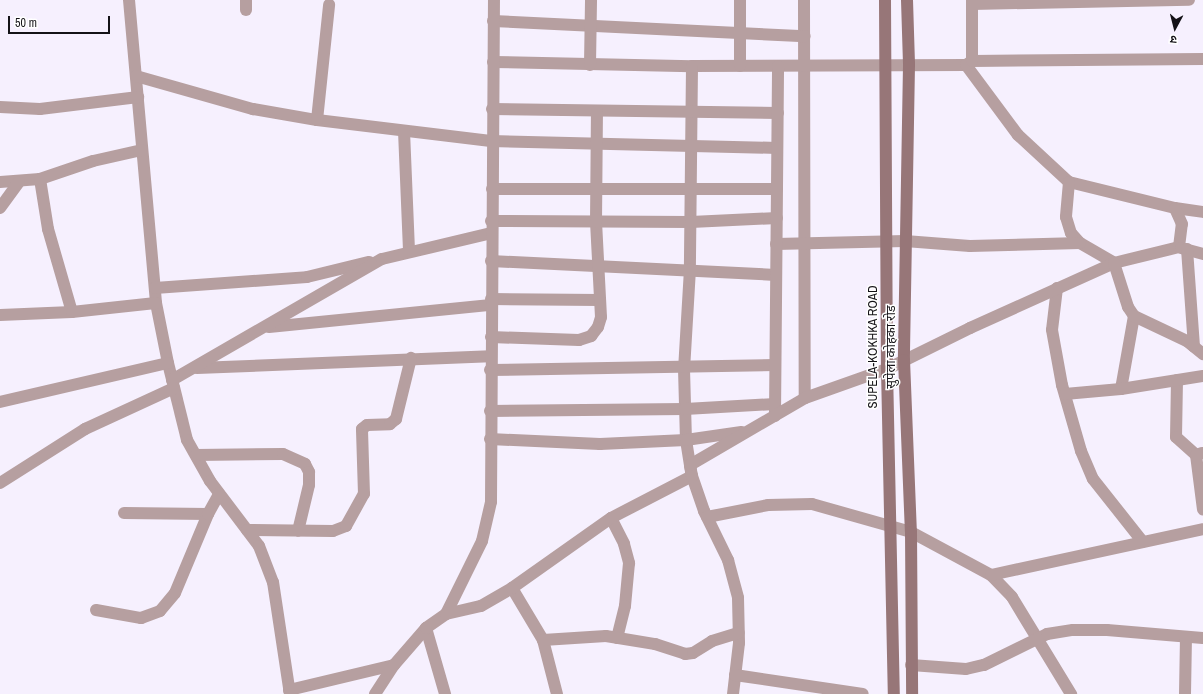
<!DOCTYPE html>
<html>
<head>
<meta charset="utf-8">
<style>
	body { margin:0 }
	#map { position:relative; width:1203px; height:694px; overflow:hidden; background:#f6f0fe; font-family:"Archivo Narrow","Noto Sans Devanagari",sans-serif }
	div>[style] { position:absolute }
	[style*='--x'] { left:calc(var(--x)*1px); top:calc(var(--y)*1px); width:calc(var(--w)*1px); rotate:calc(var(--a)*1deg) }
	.street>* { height:12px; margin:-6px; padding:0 6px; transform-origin:6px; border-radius:6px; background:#b69fa0 }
	.secondary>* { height:12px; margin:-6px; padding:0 6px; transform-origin:6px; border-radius:6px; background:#977678 }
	span { translate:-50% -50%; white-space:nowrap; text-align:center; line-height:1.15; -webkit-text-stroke:3px #fff; paint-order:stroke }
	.street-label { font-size:13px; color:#141217 }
	.north { position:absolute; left:1155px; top:8px; width:40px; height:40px; -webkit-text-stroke:3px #fff; paint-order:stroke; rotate:187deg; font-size:11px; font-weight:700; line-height:16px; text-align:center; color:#141217 }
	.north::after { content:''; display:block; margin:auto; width:14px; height:18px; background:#141217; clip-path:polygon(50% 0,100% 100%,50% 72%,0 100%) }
	.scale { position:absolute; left:8px; top:16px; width:102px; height:18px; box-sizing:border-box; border:2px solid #141217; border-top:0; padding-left:5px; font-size:12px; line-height:14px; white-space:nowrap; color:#141217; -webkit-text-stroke:3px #fff; paint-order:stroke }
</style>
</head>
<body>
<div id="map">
	<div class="street">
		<i style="--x:129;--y:0;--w:304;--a:84.9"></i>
		<i style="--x:156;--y:303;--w:61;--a:78.7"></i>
		<i style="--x:168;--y:363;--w:79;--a:76.1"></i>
		<i style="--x:187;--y:440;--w:47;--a:60.7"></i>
		<i style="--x:210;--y:481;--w:81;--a:53"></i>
		<i style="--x:259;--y:546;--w:39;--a:69"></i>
		<i style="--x:273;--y:582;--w:113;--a:81.4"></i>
		<i style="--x:804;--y:0;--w:398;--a:89.9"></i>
		<i style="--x:972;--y:4;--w:217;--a:-1.1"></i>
		<i style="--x:246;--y:10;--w:10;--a:-90"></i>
		<i style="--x:493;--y:21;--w:312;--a:2.8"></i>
		<i style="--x:972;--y:61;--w:231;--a:-0.5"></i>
		<i style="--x:493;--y:62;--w:199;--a:1.2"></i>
		<i style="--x:692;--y:66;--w:274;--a:-0.2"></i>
		<i style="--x:966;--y:65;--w:87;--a:53.4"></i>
		<i style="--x:1018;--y:135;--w:69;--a:42.7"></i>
		<i style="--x:1069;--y:182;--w:109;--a:13.8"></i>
		<i style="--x:1175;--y:208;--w:28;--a:8"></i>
		<i style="--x:590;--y:65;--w:65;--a:-89.1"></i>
		<i style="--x:966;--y:65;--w:7;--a:-34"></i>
		<i style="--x:972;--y:61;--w:61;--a:-90"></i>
		<i style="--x:692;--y:66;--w:203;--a:90.6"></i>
		<i style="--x:690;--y:269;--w:100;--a:93.4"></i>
		<i style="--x:684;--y:369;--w:71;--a:88.4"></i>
		<i style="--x:686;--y:440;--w:36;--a:81"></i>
		<i style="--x:692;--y:476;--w:37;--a:71"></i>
		<i style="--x:704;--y:511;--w:55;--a:63.9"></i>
		<i style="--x:728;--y:560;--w:39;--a:75"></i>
		<i style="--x:738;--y:598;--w:45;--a:88.7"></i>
		<i style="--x:739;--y:643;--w:51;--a:96.7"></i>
		<i style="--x:740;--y:66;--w:66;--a:-90"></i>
		<i style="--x:136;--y:76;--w:122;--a:15.8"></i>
		<i style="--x:253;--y:109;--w:65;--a:9.8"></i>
		<i style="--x:317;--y:120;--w:175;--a:6.9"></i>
		<i style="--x:491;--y:141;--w:286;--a:1.4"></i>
		<i style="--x:0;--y:107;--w:40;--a:2.9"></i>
		<i style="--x:40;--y:109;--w:99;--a:-7"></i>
		<i style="--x:492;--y:109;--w:286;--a:0.8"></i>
		<i style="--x:317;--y:120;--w:116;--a:-84"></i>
		<i style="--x:404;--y:131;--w:121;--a:87.6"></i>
		<i style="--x:40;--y:179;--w:51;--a:80.9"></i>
		<i style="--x:48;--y:229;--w:86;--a:73.9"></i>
		<i style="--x:0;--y:182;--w:40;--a:-4.3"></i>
		<i style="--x:40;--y:179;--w:56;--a:-18.8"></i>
		<i style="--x:93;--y:161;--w:50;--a:-12.7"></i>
		<i style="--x:1069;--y:182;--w:35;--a:95"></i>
		<i style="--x:1066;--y:217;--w:17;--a:73"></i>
		<i style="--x:1071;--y:233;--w:13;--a:48"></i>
		<i style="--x:1080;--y:243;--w:39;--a:30"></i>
		<i style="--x:1114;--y:263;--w:67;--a:-13.8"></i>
		<i style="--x:1179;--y:247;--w:23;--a:-83"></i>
		<i style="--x:1182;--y:224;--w:17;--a:-114"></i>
		<i style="--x:492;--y:189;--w:285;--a:0"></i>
		<i style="--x:0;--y:208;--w:32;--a:-54"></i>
		<i style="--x:491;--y:221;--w:200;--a:0.3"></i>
		<i style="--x:691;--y:222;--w:86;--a:-2.7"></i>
		<i style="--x:776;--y:244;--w:129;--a:-1.3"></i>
		<i style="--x:905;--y:241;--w:65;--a:4.4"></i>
		<i style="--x:970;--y:246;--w:110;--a:-1.6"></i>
		<i style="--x:1181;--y:248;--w:23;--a:15"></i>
		<i style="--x:1187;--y:249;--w:98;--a:85.9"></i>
		<i style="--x:491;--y:261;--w:285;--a:2.8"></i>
		<i style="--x:155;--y:288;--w:152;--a:-4.1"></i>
		<i style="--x:307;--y:277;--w:64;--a:-13.6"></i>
		<i style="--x:1057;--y:288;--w:42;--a:96.8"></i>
		<i style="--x:1052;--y:330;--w:56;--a:79.7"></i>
		<i style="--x:1062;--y:385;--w:69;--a:73.9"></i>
		<i style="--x:1081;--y:451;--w:30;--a:67"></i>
		<i style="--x:1093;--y:479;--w:80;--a:51.6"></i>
		<i style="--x:491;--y:299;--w:109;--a:0.5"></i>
		<i style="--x:0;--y:315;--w:72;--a:-2.4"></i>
		<i style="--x:72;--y:312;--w:84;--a:-6.1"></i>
		<i style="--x:269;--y:327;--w:223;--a:-5.7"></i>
		<i style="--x:491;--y:337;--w:88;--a:2"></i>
		<i style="--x:579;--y:340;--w:13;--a:-18"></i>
		<i style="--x:591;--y:336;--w:11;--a:-52"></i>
		<i style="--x:598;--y:327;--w:10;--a:-73"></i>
		<i style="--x:601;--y:317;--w:95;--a:-93"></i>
		<i style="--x:596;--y:222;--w:111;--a:-89.5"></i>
		<i style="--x:197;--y:368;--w:293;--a:-2.3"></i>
		<i style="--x:490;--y:370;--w:285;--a:-1"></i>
		<i style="--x:172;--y:380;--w:242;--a:-30"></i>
		<i style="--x:382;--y:259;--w:112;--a:-13.4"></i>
		<i style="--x:1177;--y:380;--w:57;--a:91"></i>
		<i style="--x:1176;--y:437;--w:27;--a:42"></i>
		<i style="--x:1121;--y:389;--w:74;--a:-79.9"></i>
		<i style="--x:1065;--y:394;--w:56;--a:-5.1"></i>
		<i style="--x:1121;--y:389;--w:83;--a:-9"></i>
		<i style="--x:0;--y:402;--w:172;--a:-13.1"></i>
		<i style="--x:490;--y:411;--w:195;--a:-0.6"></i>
		<i style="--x:685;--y:409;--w:90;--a:-3.2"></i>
		<i style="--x:775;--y:416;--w:350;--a:-89.5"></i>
		<i style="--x:490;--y:439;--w:110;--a:2.6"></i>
		<i style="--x:600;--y:444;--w:86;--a:-2.7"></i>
		<i style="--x:686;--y:440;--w:56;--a:-8.3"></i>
		<i style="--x:1202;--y:453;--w:6;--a:162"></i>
		<i style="--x:1196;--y:455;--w:55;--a:82.7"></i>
		<i style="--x:196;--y:455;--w:87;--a:-0.7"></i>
		<i style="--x:283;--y:454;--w:24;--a:24"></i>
		<i style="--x:305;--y:464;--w:9;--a:63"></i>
		<i style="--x:309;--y:472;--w:13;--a:90"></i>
		<i style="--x:309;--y:485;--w:47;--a:103.4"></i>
		<i style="--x:0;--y:483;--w:101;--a:-32.4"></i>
		<i style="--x:85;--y:429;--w:98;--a:-24.7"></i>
		<i style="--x:124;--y:513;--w:84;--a:0.7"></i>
		<i style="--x:707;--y:517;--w:62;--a:-11.1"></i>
		<i style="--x:768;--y:505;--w:44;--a:-1.3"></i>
		<i style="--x:812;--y:504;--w:103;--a:15.8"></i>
		<i style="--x:911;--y:532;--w:91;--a:28.3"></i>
		<i style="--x:991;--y:575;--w:30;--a:46"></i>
		<i style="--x:1012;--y:597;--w:114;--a:58.7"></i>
		<i style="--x:611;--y:518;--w:29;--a:63"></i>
		<i style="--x:624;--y:544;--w:20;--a:75"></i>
		<i style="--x:629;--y:563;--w:43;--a:95.3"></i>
		<i style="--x:625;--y:606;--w:33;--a:104"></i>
		<i style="--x:247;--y:530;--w:86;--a:0.7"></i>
		<i style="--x:333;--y:531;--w:14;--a:-21"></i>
		<i style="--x:346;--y:526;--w:37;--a:-61"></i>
		<i style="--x:364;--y:494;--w:65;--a:-91.8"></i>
		<i style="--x:362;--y:429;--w:6;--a:-39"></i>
		<i style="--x:367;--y:425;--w:23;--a:-2"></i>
		<i style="--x:390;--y:424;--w:8;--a:-40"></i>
		<i style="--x:396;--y:419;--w:63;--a:-76.2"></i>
		<i style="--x:991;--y:575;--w:217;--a:-12.2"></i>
		<i style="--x:512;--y:588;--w:61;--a:59.2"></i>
		<i style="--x:543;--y:640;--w:56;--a:75.5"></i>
		<i style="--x:96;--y:610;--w:46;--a:10.1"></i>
		<i style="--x:141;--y:618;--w:20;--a:-20"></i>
		<i style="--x:160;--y:611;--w:23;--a:-50"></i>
		<i style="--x:175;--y:593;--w:86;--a:-67.3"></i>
		<i style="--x:208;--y:514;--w:23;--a:-61"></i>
		<i style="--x:446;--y:614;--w:81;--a:-63.7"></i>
		<i style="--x:482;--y:541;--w:40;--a:-77"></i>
		<i style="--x:491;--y:502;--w:502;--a:-89.66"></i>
		<i style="--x:426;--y:628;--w:69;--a:73.9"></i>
		<i style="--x:543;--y:640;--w:63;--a:-3.6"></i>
		<i style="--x:606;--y:636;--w:50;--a:9.3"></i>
		<i style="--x:655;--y:644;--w:32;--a:18"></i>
		<i style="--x:685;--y:654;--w:8;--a:-7"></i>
		<i style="--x:693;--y:653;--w:22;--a:-32"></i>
		<i style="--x:712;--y:641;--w:28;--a:-17"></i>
		<i style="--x:911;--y:665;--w:55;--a:4.2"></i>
		<i style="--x:966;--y:669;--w:18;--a:-13"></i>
		<i style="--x:984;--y:665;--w:70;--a:-26.2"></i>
		<i style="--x:1047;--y:634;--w:26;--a:-9"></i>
		<i style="--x:1073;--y:630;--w:34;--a:0"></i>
		<i style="--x:1107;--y:630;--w:96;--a:4.8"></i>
		<i style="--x:735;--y:675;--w:129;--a:8.4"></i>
		<i style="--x:289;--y:690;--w:108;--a:-13.4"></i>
		<i style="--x:375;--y:694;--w:35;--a:-57"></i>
		<i style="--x:394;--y:665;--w:49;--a:-49.1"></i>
		<i style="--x:426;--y:628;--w:24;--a:-35"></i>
		<i style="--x:446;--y:614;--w:36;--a:-13"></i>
		<i style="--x:481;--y:606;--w:36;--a:-30"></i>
		<i style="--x:512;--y:588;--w:121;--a:-35.3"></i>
		<i style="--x:611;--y:518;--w:91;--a:-27.4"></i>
		<i style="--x:692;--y:476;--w:11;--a:-100"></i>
		<i style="--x:690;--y:465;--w:133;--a:-30.2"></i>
		<i style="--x:805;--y:398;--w:87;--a:-19.5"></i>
		<i style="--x:887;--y:369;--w:93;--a:-26.3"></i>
		<i style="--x:970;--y:328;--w:158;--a:-24.3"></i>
		<i style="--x:1114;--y:263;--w:46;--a:72.3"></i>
		<i style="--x:1128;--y:307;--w:11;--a:56"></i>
		<i style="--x:1134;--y:316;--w:59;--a:25.3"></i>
		<i style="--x:1187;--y:341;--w:21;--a:39"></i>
		<i style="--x:1185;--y:694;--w:57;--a:-89"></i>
	</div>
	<div class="secondary">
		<i style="--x:885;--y:0;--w:369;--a:89.7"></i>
		<i style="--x:887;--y:369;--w:325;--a:88.8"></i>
		<i style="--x:907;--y:0;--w:65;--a:88.2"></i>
		<i style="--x:909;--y:65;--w:295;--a:91"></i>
		<i style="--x:904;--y:360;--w:172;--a:87.7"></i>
		<i style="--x:911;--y:532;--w:162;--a:89.6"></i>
	</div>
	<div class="street-label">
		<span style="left:873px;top:347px;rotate:-90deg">SUPELA-KOKHKA ROAD</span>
		<span style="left:891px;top:347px;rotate:-90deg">सुपेला कोहका रोड</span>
	</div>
	<div class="north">उ</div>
	<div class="scale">50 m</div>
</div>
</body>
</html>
